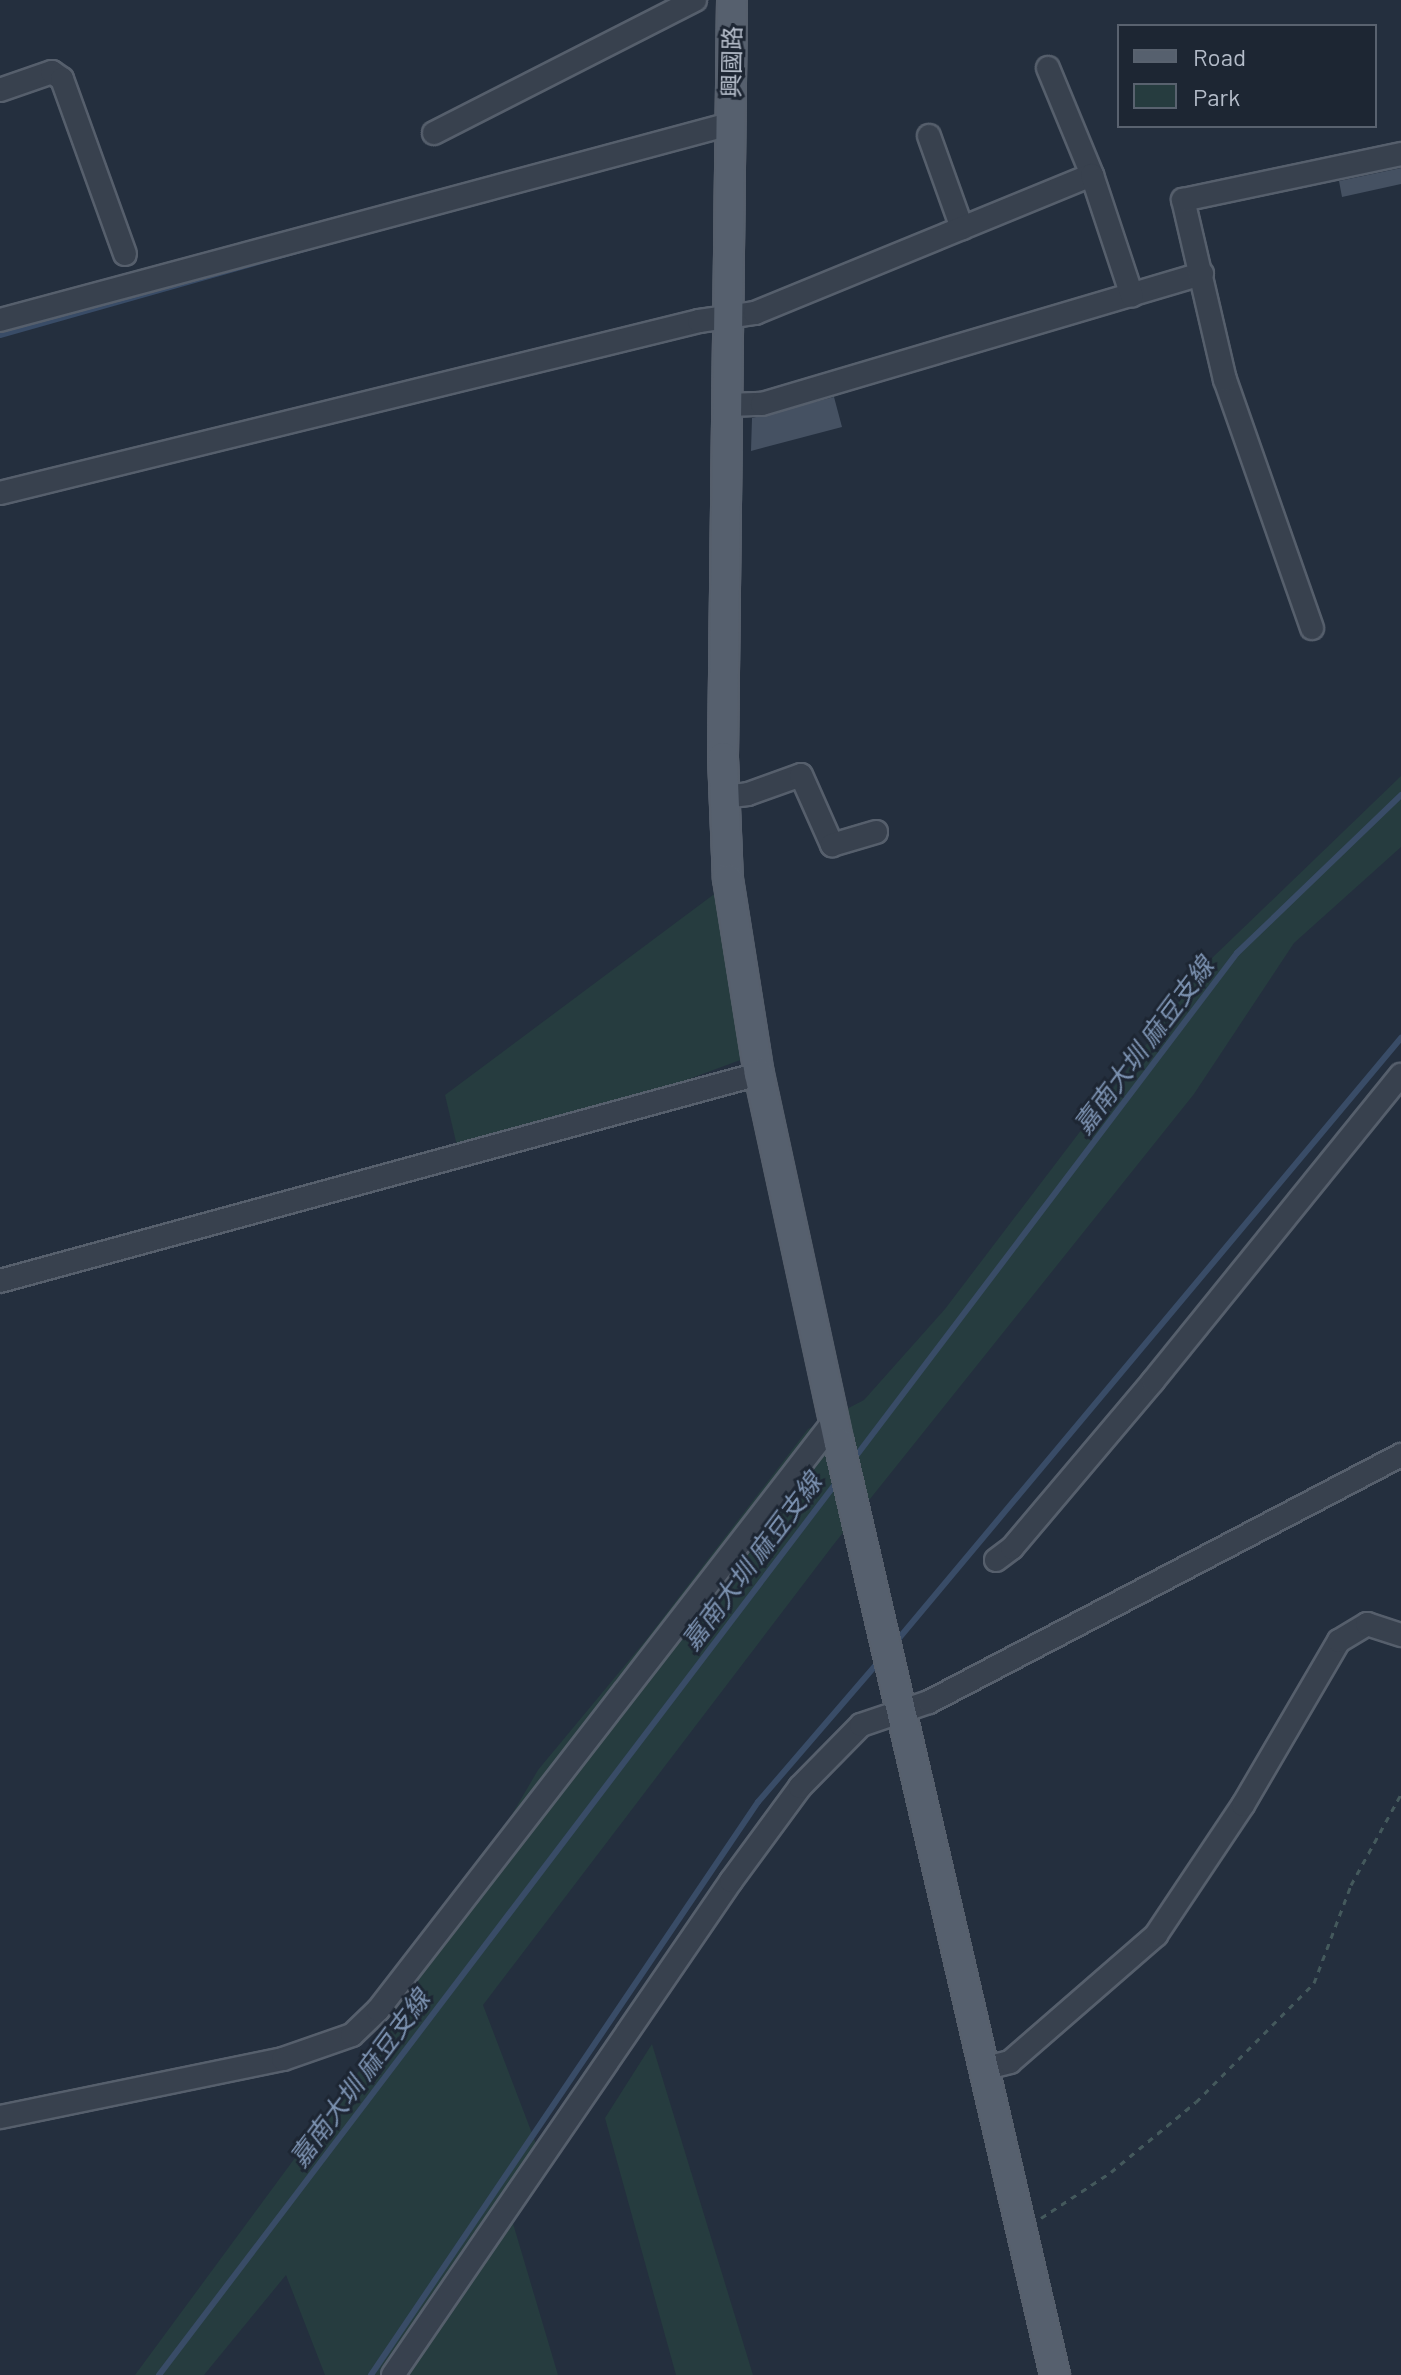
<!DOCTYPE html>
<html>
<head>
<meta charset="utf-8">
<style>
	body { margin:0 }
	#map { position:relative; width:1401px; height:2375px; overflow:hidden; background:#242f3e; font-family:Barlow,"Noto Sans TC",sans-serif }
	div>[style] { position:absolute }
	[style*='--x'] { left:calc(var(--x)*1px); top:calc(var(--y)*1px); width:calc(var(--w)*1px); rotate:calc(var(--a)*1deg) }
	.green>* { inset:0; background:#263c3f }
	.stream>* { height:6px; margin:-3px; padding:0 3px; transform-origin:3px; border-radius:3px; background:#394c67 }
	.building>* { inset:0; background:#455162 }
	.path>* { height:3px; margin-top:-1.5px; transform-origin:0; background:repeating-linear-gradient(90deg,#44595c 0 6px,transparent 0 12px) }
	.roads { filter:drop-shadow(2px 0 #565f6c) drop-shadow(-2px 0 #565f6c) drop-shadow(0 2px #565f6c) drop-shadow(0 -2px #565f6c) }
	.minor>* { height:22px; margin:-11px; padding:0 11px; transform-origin:11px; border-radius:11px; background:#38414e }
	.major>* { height:28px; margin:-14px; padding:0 14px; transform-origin:14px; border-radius:14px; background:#56606e }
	span { translate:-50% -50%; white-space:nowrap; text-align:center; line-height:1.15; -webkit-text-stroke:6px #1d2633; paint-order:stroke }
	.street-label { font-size:24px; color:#b4bcc9 }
	.water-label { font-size:26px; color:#7c92b1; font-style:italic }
	.legend { position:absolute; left:1117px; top:24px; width:260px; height:104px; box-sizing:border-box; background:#1d2633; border:2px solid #59626f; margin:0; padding:10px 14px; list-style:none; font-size:24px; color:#b4bcc9 }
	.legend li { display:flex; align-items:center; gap:16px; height:40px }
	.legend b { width:40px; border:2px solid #59626f }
</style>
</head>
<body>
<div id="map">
	<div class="green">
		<i style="clip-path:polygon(1401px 776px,1401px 847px,1294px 943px,1194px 1094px,834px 1544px,483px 2005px,546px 2170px,509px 2210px,558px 2375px,325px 2375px,286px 2275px,204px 2375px,135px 2375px,373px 2052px,538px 1770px,646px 1640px,808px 1429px,864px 1400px,945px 1309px,1212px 958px)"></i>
		<i style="clip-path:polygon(725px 886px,754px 1055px,461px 1163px,445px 1095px)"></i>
		<i style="clip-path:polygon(652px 2044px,753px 2375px,676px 2375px,605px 2118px)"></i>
	</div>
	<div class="stream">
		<i style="--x:0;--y:335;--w:324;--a:-15.8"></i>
		<i style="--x:853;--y:1460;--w:636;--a:-52.86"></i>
		<i style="--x:1237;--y:953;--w:228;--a:-43.9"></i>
		<i style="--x:895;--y:1643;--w:789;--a:-50.09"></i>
		<i style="--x:159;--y:2375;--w:1125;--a:-52.8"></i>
		<i style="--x:371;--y:2375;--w:691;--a:-55.97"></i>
		<i style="--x:758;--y:1802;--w:187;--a:-49.3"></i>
	</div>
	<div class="building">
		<i style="clip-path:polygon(1401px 168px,1401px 184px,1342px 197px,1339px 181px)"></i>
		<i style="clip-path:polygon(834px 397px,842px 427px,751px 451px,752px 418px)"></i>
	</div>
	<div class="path">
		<i style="--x:1041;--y:2218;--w:84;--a:-33.3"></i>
		<i style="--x:1111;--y:2172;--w:110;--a:-39.5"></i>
		<i style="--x:1196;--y:2102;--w:168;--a:-45.2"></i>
		<i style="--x:1314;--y:1983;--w:105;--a:-69.3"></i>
		<i style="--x:1351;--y:1885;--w:104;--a:-61.2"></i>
	</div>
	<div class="roads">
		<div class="minor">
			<i style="--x:1048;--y:68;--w:116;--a:67.6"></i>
			<i style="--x:0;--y:90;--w:55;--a:-19.1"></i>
			<i style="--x:52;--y:72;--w:12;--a:35"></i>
			<i style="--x:62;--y:79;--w:186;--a:70.2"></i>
			<i style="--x:434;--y:133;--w:293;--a:-27"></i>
			<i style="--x:929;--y:136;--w:98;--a:70.3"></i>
			<i style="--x:0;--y:320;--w:756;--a:-15.03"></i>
			<i style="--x:728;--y:405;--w:34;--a:-2"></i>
			<i style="--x:762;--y:404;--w:459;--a:-16.5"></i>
			<i style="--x:0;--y:493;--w:720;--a:-13.82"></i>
			<i style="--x:699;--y:321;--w:57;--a:-8.1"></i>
			<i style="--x:755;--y:313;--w:364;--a:-22.3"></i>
			<i style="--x:1092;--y:175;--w:127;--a:71.7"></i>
			<i style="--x:1312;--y:628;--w:263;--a:-109.3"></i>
			<i style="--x:1225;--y:380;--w:185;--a:-103.1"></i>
			<i style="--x:1183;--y:200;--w:223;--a:-11.9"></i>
			<i style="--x:724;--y:797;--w:24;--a:-7"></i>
			<i style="--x:748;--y:794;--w:56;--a:-19.7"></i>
			<i style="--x:801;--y:775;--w:77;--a:66.1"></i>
			<i style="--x:832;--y:845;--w:46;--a:-16.5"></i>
			<i style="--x:0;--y:1281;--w:787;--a:-15.26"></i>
			<i style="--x:996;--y:1560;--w:20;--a:-37"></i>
			<i style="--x:1012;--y:1548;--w:219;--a:-49.8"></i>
			<i style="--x:1153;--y:1381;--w:394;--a:-51"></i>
			<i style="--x:982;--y:2069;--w:29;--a:-14"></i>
			<i style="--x:1010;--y:2062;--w:194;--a:-41"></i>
			<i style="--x:1156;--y:1935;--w:156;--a:-56.2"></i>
			<i style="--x:1243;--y:1805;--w:190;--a:-59.7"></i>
			<i style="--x:1339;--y:1641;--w:33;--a:-31"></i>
			<i style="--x:1367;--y:1624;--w:36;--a:18"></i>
			<i style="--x:0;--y:2117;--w:289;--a:-11.6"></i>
			<i style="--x:283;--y:2059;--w:73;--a:-19.2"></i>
			<i style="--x:352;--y:2035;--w:36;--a:-44"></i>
			<i style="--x:378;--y:2010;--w:745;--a:-52.25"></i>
			<i style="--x:393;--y:2375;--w:599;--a:-55.62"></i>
			<i style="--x:731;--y:1881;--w:117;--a:-53.7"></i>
			<i style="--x:800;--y:1787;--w:87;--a:-45.5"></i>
			<i style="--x:861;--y:1725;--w:72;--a:-18.7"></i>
			<i style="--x:929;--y:1702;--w:533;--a:-27.62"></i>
		</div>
		<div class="major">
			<i style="--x:732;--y:0;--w:757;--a:90.68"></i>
			<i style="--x:723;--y:757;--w:122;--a:87.7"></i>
			<i style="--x:728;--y:879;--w:197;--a:81"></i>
			<i style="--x:759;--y:1074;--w:378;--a:77.8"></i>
			<i style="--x:839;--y:1443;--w:957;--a:76.95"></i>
		</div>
	</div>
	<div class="street-label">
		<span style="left:731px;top:62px;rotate:-89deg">興國路</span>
	</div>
	<div class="water-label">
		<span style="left:1143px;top:1045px;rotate:-53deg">嘉南大圳 麻豆支線</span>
		<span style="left:751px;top:1561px;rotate:-53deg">嘉南大圳 麻豆支線</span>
		<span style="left:359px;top:2078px;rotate:-53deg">嘉南大圳 麻豆支線</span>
	</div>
	<ul class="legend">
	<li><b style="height:10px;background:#56606e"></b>Road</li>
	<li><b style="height:22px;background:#263c3f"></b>Park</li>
	</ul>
</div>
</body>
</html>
